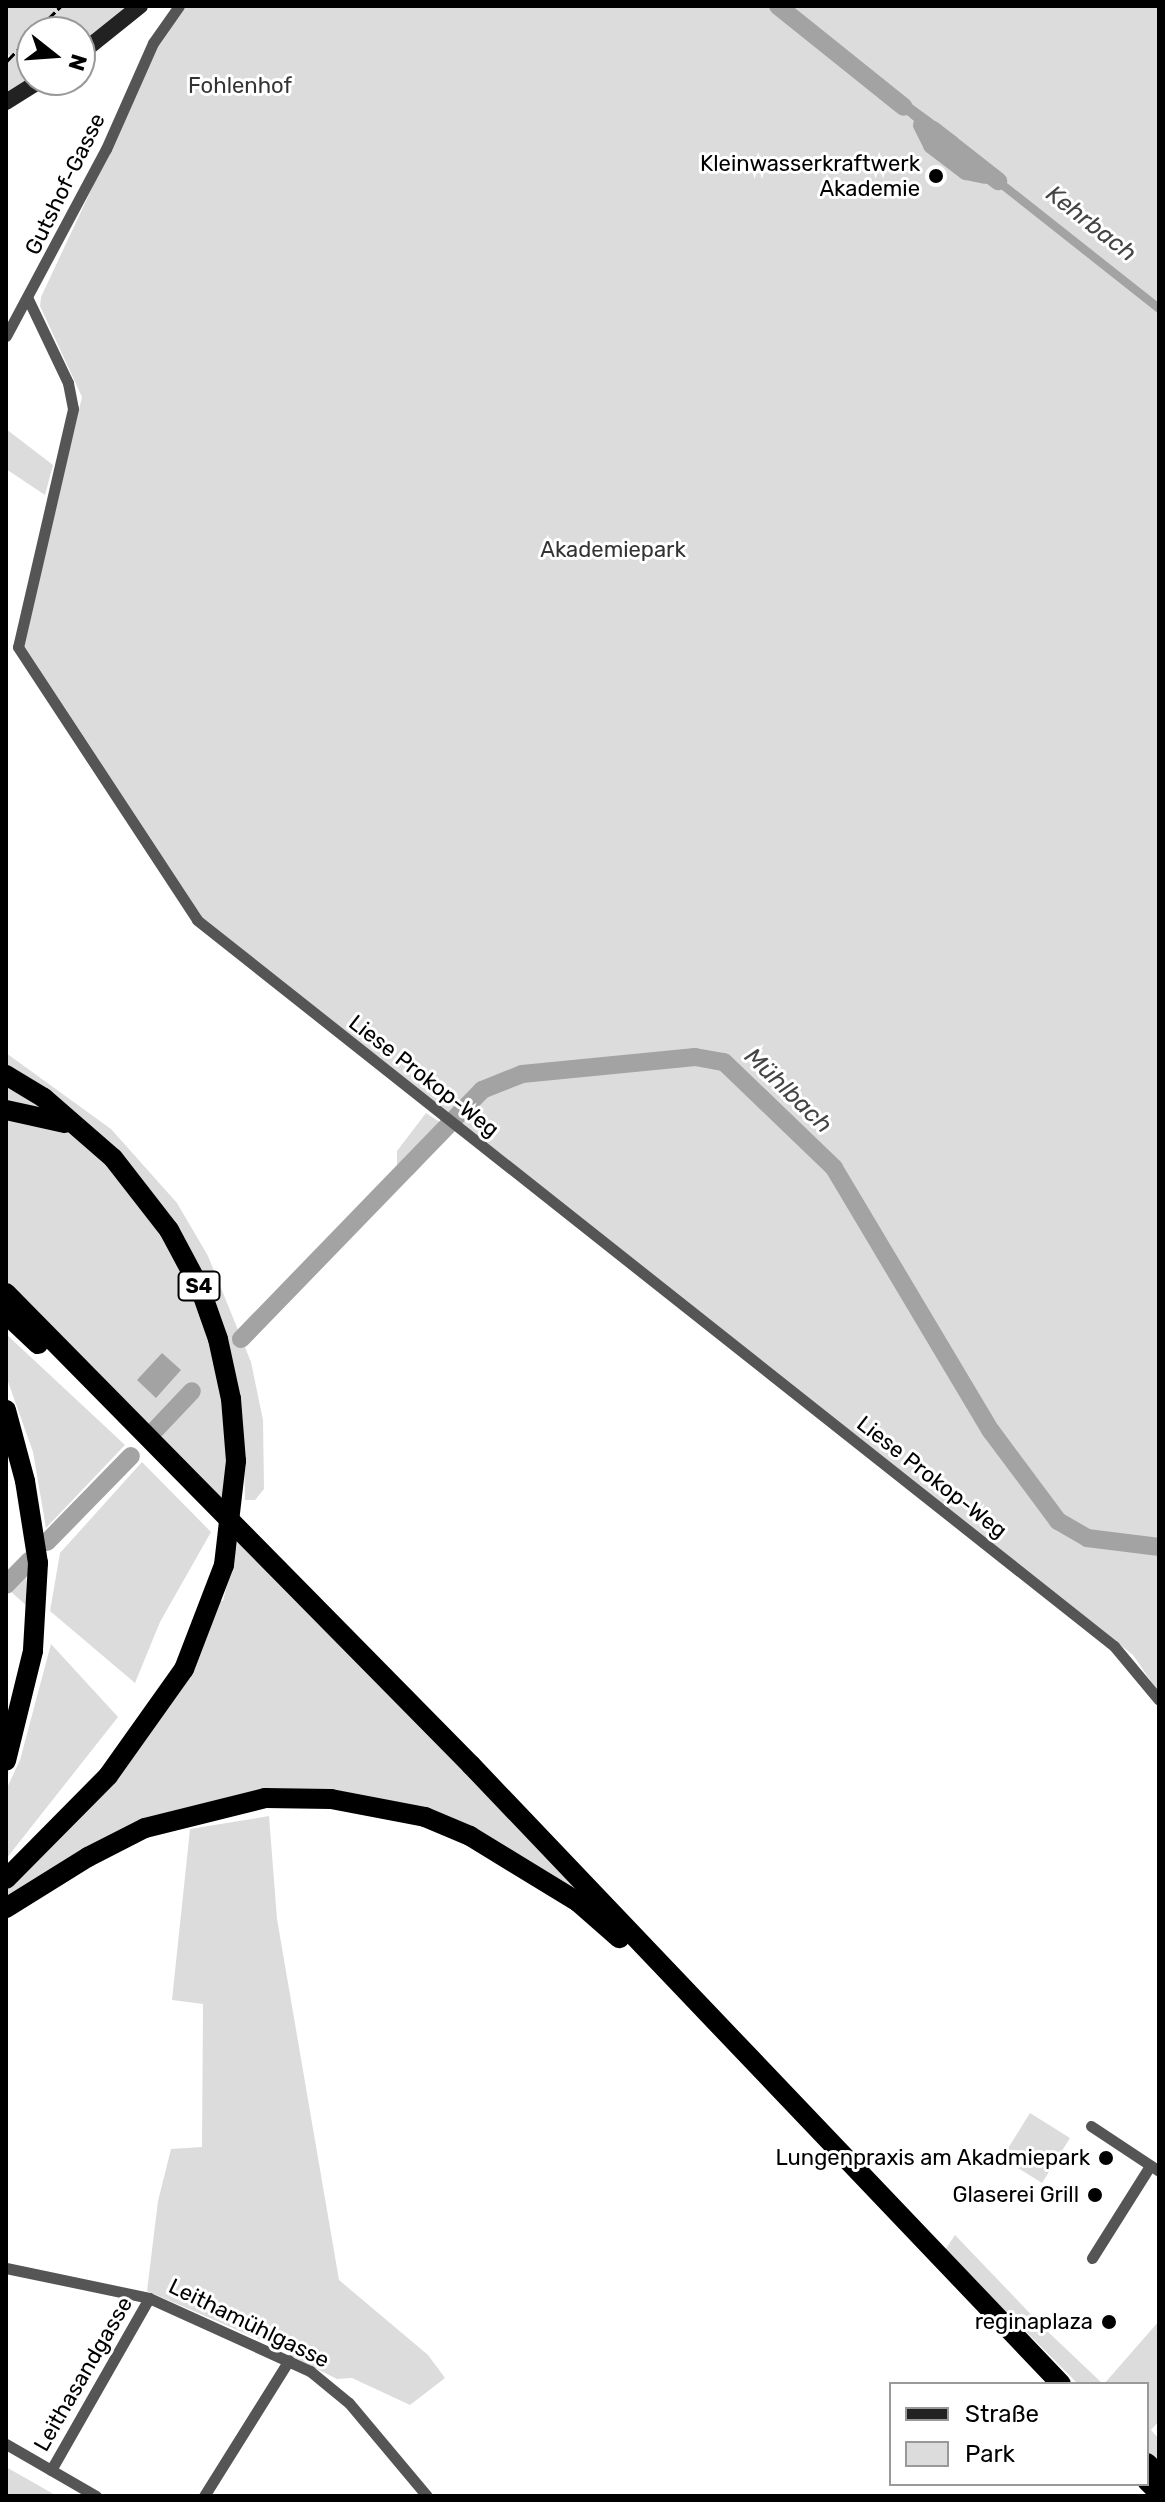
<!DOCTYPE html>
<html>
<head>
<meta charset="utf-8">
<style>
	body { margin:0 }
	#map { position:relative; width:1165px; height:2502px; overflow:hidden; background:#fff; font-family:Rubik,sans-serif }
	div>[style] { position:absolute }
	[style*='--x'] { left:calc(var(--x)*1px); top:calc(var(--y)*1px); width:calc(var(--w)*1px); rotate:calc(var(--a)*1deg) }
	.green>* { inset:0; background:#dcdcdc }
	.water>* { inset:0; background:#a3a3a3 }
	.river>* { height:18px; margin:-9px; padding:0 9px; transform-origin:9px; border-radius:9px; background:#a3a3a3 }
	.street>* { height:11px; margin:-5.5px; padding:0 5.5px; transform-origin:5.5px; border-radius:5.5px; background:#555 }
	.secondary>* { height:16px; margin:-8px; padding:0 8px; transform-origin:8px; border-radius:8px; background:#222 }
	.highway>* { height:20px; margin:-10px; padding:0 10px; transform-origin:10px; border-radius:10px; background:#000 }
	.rail>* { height:3px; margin-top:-1.5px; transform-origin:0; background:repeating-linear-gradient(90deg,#000 0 12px,transparent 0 16px) }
	.dots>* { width:22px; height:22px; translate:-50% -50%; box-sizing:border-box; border:4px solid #fff; border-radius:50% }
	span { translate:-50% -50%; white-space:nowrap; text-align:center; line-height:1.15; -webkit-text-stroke:6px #fff; paint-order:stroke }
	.shield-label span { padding:2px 6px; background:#fff; border:2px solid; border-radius:6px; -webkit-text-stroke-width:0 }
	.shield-label { font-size:20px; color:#000; font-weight:700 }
	.park-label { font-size:22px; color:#333 }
	.poi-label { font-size:22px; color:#000 }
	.right { translate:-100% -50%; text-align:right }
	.street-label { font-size:22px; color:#000 }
	.water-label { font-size:24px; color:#444; font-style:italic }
	.frame { position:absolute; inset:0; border:8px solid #000; pointer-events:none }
	.legend { position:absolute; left:889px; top:2382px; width:260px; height:104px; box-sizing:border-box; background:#fff; border:2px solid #999; margin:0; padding:10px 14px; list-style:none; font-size:24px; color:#000 }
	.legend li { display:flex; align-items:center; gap:16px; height:40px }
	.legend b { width:40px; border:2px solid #999 }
	.north { position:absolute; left:16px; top:16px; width:80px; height:80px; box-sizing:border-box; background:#fff; border:2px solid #999; border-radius:50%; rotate:107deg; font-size:22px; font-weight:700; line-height:32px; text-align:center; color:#000 }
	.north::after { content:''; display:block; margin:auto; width:28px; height:36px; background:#000; clip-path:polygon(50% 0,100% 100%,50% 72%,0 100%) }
</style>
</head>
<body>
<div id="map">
	<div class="green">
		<i style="clip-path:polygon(6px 6px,140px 6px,80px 54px,80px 32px,32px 32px,32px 80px,6px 102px,6px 62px,11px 57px,6px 52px)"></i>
		<i style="clip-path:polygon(183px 6px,1159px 6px,1159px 1693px,1133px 1655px,206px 923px,23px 644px,82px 397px,40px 306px,41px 297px,161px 41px)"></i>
		<i style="clip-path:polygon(6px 429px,53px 465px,45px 495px,6px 469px)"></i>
		<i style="clip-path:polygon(6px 1053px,111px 1129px,177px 1203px,208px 1256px,251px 1362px,263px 1420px,264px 1489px,255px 1500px,245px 1500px,243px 1420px,219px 1313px,170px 1215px,6px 1068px)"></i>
		<i style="clip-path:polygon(6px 1075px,44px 1098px,169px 1230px,231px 1399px,224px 1517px,6px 1293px)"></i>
		<i style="clip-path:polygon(426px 1113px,452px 1130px,413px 1175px,403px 1175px,397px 1170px,397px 1151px)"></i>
		<i style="clip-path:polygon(6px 1334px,125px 1445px,46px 1528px,33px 1452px,6px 1376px)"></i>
		<i style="clip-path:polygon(142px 1462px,211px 1532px,160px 1622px,135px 1683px,50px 1611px,60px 1553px)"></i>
		<i style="clip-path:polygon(240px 1533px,589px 1889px,578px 1902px,512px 1858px,378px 1806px,204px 1809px,6px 1908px,6px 1879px,108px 1776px,214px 1599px,223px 1601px)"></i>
		<i style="clip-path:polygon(26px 1551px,27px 1606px,10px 1591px,6px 1595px,6px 1571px)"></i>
		<i style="clip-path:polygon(51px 1644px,118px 1717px,6px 1859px,6px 1790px,20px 1760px)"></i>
		<i style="clip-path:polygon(269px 1816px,277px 1919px,339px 2280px,428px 2355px,445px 2378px,410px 2405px,352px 2378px,337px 2379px,289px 2355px,299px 2350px,263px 2341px,147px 2291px,158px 2201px,171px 2149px,202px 2147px,203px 2004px,172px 2000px,190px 1829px)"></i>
		<i style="clip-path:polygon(1030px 2113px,1070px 2138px,1042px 2183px,1002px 2158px)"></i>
		<i style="clip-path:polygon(955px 2235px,1045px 2329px,1103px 2384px,1078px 2384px,945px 2250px)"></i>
		<i style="clip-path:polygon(1159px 2321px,1159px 2421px,1151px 2430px,1159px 2439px,1159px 2466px,1147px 2454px,1147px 2384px,1104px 2384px)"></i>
		<i style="clip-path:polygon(6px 2467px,57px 2496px,6px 2496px)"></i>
	</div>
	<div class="water">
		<i style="clip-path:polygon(890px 88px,958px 138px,947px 152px,935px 143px,929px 147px,914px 121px,883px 95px)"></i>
		<i style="clip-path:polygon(983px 164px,1159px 303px,1159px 314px,997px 186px,979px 177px)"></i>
		<i style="clip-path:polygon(162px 1353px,181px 1370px,156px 1398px,137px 1380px)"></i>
	</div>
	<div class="river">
		<i style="--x:778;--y:6;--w:161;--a:38.7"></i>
		<i style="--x:922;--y:125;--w:22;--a:63"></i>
		<i style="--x:932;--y:145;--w:43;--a:37.4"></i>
		<i style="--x:966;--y:171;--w:20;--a:11"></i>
		<i style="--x:933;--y:130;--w:83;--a:38.1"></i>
		<i style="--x:241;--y:1339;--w:347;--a:-45.9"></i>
		<i style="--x:482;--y:1090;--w:43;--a:-21.8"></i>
		<i style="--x:522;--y:1074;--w:174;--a:-5.6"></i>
		<i style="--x:695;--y:1057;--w:29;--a:10"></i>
		<i style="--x:724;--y:1062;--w:153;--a:43.9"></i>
		<i style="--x:834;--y:1168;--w:306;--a:59.2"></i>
		<i style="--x:991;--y:1431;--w:112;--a:53.3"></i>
		<i style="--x:1058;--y:1521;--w:34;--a:30"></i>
		<i style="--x:1087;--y:1538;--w:73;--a:7.1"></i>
		<i style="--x:156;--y:1429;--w:52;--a:-46.5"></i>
		<i style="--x:47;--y:1542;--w:120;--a:-45.7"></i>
		<i style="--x:6;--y:1585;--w:33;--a:-46"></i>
	</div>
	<div class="street">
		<i style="--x:28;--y:299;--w:93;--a:64.5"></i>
		<i style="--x:68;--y:383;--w:26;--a:79"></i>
		<i style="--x:73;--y:409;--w:244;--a:103"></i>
		<i style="--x:18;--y:647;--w:326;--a:56.7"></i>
		<i style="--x:197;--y:920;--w:1170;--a:38.37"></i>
		<i style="--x:1114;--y:1646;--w:70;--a:50.2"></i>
		<i style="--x:6;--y:336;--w:212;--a:-61.9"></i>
		<i style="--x:106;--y:149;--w:116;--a:-66.1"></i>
		<i style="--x:153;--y:43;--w:45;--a:-54.9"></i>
		<i style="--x:1091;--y:2126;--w:82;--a:33.5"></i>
		<i style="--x:1092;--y:2258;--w:109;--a:-57.8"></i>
		<i style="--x:6;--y:2268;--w:146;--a:11.8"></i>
		<i style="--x:149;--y:2298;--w:177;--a:24.4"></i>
		<i style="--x:310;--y:2371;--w:50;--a:39.4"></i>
		<i style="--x:349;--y:2403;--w:121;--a:50"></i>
		<i style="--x:6;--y:2444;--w:104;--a:30"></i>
		<i style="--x:51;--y:2470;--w:198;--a:-60.3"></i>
		<i style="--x:204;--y:2496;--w:160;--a:-58"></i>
	</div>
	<div class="secondary">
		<i style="--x:80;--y:54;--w:77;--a:-38.7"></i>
		<i style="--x:6;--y:102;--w:41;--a:-32.2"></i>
	</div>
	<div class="highway">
		<i style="--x:6;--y:1075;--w:44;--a:31.2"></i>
		<i style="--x:44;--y:1098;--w:91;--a:41"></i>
		<i style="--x:113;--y:1158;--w:91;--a:52.1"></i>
		<i style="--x:169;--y:1230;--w:66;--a:61.9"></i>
		<i style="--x:200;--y:1288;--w:54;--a:70.6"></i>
		<i style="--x:218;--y:1339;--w:61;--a:77.8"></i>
		<i style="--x:231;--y:1399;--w:62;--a:85.4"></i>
		<i style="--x:236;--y:1461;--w:105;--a:96.6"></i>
		<i style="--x:224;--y:1565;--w:111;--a:111"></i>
		<i style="--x:184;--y:1669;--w:131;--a:125.4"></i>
		<i style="--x:108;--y:1776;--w:145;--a:134.7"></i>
		<i style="--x:6;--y:1110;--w:60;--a:12.4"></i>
		<i style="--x:6;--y:1293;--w:663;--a:45.43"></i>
		<i style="--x:471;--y:1765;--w:855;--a:46.37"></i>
		<i style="--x:6;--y:1314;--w:44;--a:43.2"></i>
		<i style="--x:6;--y:1410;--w:73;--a:75"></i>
		<i style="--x:25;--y:1481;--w:83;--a:81"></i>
		<i style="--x:38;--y:1563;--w:88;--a:93.3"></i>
		<i style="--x:33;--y:1651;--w:113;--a:103.8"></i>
		<i style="--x:6;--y:1908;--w:97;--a:-31.9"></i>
		<i style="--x:88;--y:1857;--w:64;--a:-27"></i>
		<i style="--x:145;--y:1828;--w:124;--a:-14"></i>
		<i style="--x:265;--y:1798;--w:66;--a:0.9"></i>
		<i style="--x:331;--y:1799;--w:96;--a:10.8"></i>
		<i style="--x:425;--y:1817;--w:49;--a:22.9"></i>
		<i style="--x:470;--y:1836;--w:127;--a:31.4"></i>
		<i style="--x:578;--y:1902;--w:55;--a:41.3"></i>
		<i style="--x:1147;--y:2463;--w:17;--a:45"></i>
		<i style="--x:1147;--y:2481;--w:17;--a:45"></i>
	</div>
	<div class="rail">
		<i style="--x:35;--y:32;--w:37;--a:-45"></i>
		<i style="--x:6;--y:62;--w:37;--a:-46"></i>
	</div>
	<div class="dots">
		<i style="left:936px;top:176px;background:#000"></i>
		<i style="left:1106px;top:2158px;background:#000"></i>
		<i style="left:1095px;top:2195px;background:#000"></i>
		<i style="left:1109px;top:2322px;background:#000"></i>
	</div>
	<div class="shield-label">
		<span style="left:199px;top:1286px">S4</span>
	</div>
	<div class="park-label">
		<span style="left:240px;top:86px">Fohlenhof</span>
		<span style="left:613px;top:550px">Akademiepark</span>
	</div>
	<div class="poi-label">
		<span class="right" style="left:920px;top:176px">Kleinwasserkraftwerk<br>Akademie</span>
		<span class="right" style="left:1090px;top:2158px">Lungenpraxis am Akadmiepark</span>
		<span class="right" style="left:1079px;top:2195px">Glaserei Grill</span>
		<span class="right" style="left:1093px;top:2322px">reginaplaza</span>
	</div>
	<div class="street-label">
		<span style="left:65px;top:184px;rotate:-64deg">Gutshof-Gasse</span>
		<span style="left:424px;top:1076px;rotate:38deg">Liese Prokop-Weg</span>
		<span style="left:932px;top:1477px;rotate:38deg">Liese Prokop-Weg</span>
		<span style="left:249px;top:2323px;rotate:26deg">Leithamühlgasse</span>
		<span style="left:83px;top:2374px;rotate:-60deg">Leithasandgasse</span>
	</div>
	<div class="water-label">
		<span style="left:1091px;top:224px;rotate:38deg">Kehrbach</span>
		<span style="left:788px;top:1091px;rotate:44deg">Mühlbach</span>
	</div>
	<div class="frame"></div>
	<ul class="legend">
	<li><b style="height:10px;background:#222"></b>Straße</li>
	<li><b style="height:22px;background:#dcdcdc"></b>Park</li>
	</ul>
	<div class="north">N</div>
</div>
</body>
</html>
